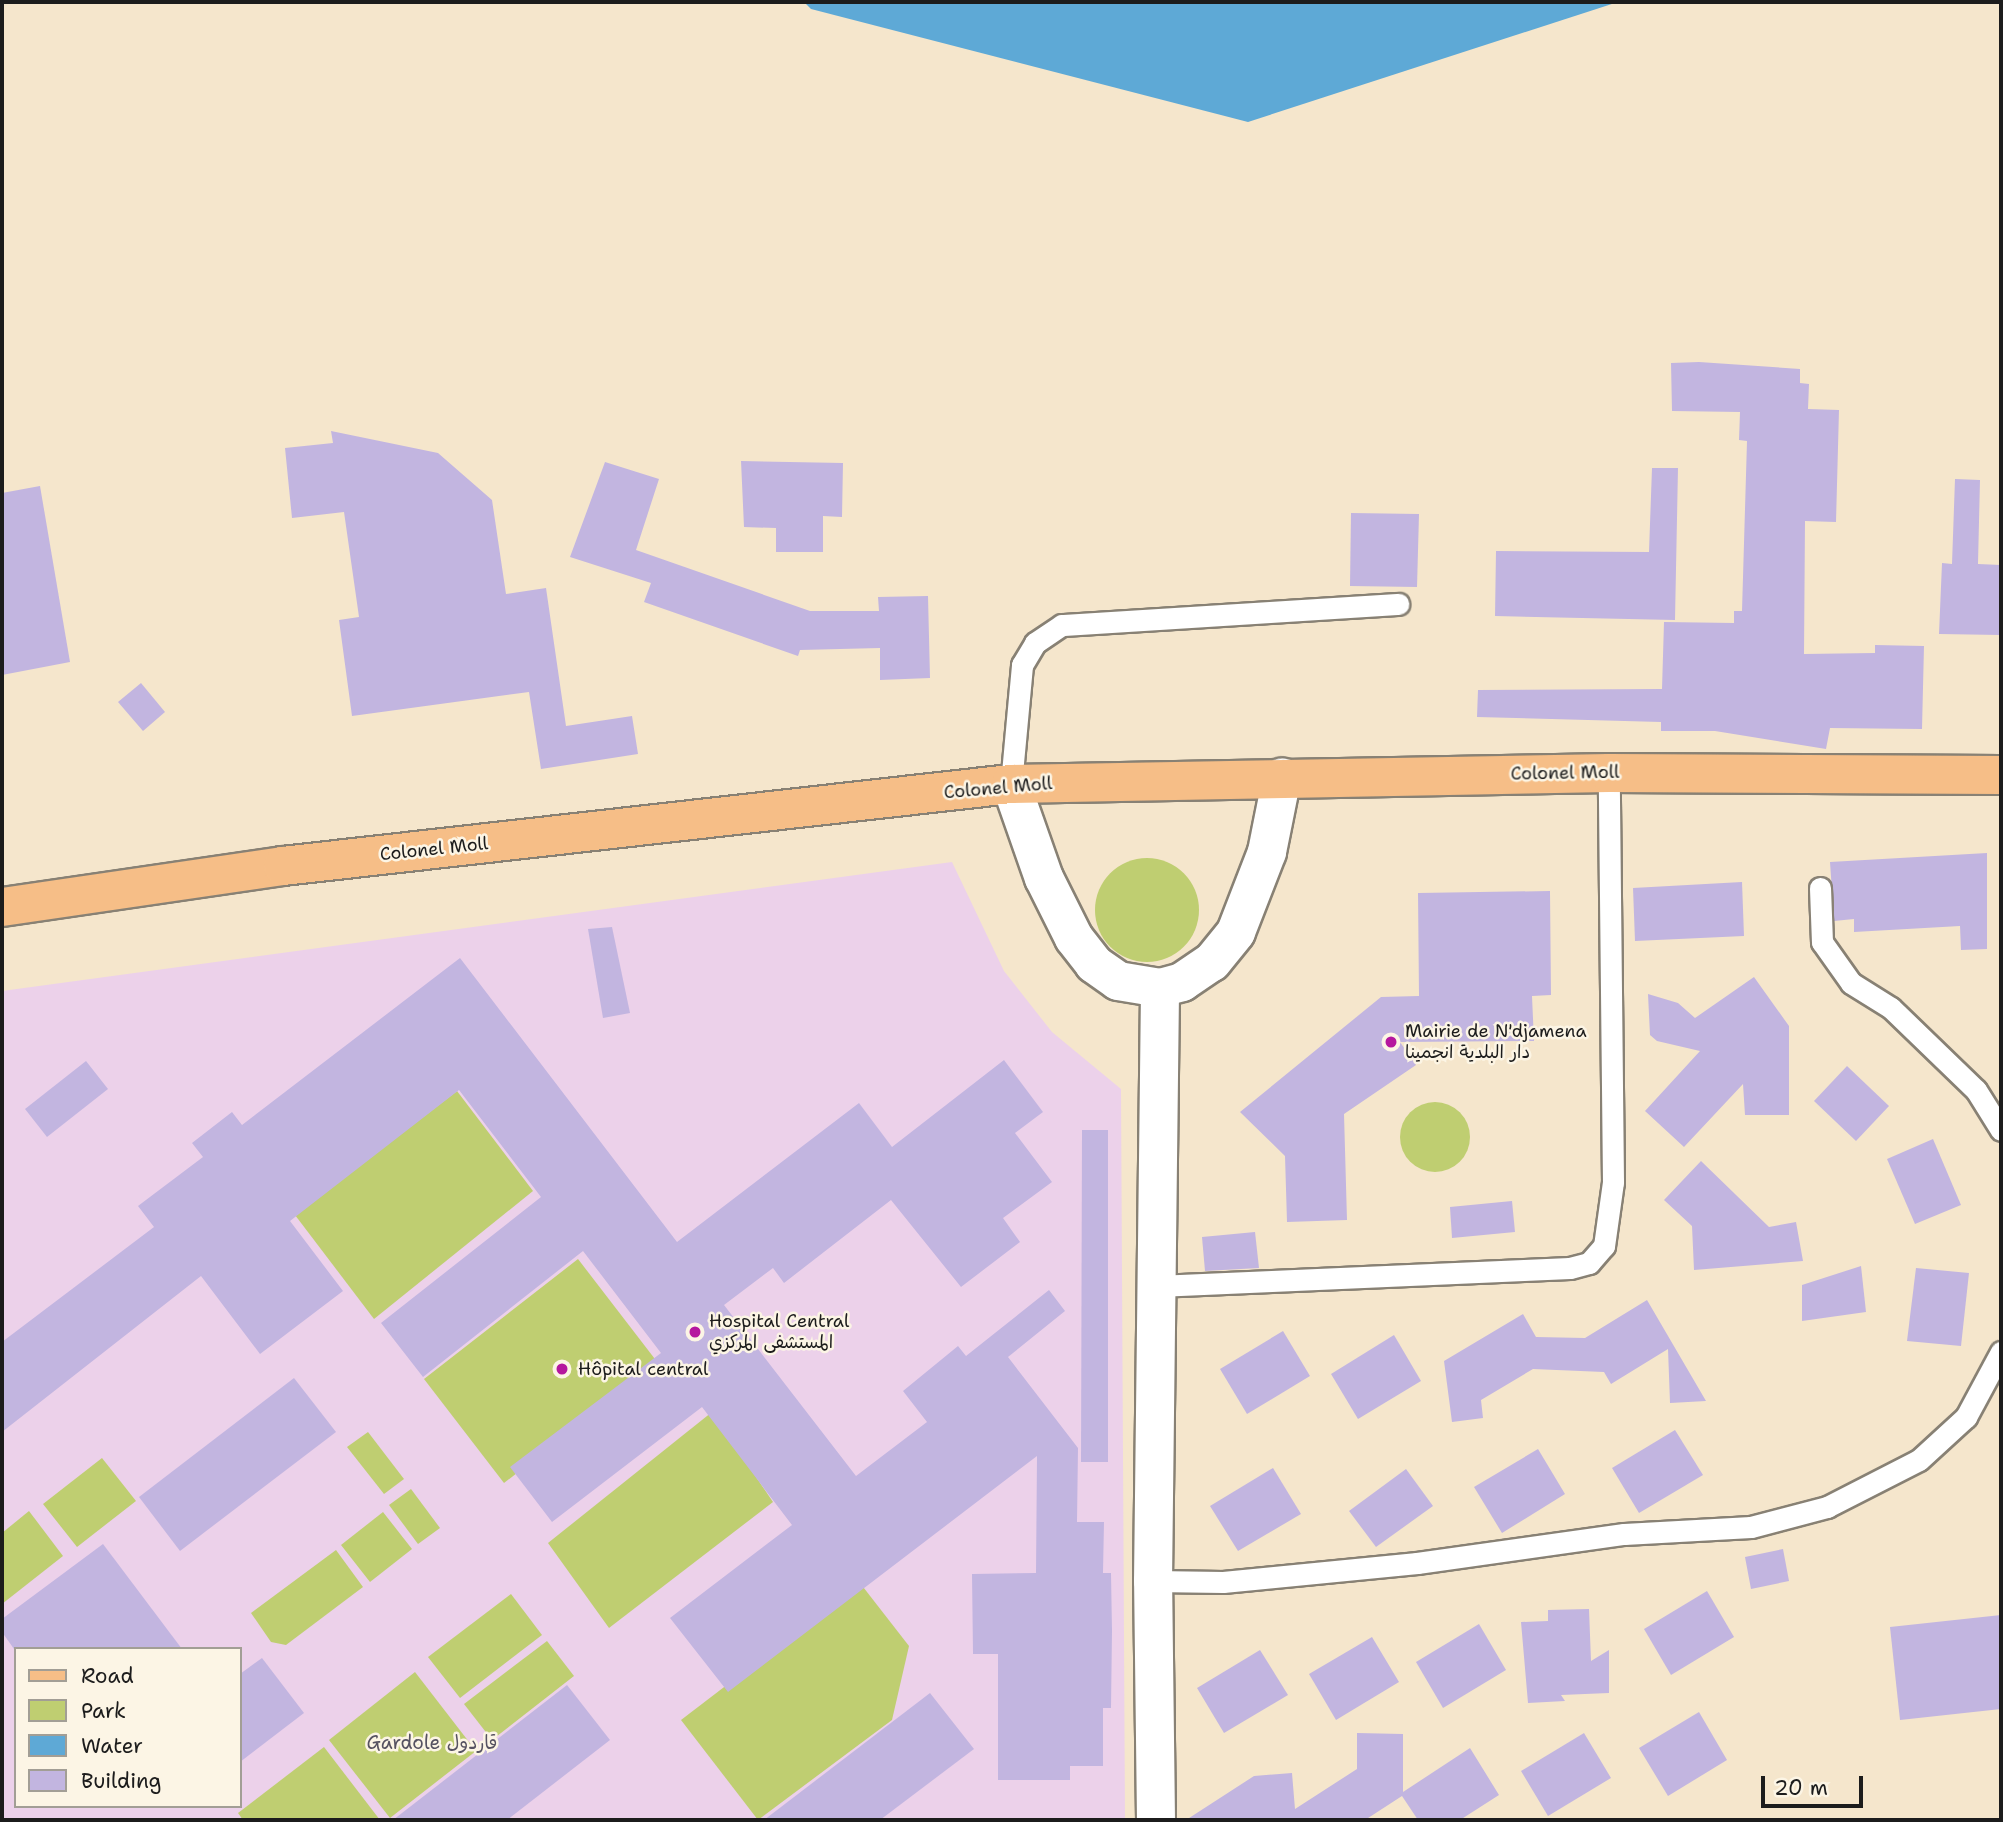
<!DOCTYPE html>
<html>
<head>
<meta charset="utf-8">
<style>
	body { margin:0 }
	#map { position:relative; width:2003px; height:1822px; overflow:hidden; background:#f5e6cc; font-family:"Shantell Sans","Playpen Sans Arabic",sans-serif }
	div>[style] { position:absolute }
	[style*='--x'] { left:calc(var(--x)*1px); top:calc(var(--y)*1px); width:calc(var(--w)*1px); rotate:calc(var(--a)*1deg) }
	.built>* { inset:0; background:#ecd1ea }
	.green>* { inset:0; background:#bfce71 }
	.round { border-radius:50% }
	.water>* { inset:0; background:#5ea9d6 }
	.building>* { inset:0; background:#c2b5e0 }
	.roads { filter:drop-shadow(2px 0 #888174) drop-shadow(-2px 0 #888174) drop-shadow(0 2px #888174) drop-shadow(0 -2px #888174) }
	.service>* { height:21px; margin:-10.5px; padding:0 10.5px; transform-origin:10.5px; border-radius:10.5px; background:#fff }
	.tertiary>* { height:38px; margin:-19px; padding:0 19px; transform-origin:19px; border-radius:19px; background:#fff }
	.primary>* { height:38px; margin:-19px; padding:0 19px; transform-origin:19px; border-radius:19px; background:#f6be87 }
	.dots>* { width:19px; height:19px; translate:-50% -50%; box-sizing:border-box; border:4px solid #fcf5e5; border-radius:50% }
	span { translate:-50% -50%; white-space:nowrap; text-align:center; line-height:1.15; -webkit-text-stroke:5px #fcf5e5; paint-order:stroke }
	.street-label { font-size:18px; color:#1c1c1c }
	.poi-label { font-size:18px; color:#1c1c1c }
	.left { translate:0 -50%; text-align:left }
	.neighbourhood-label { font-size:19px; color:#565261 }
	.frame { position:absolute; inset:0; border:4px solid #1c1c1c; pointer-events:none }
	.legend { position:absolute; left:14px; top:1647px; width:228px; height:161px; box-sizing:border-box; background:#fcf5e5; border:2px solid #a29e95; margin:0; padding:9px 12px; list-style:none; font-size:21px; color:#1c1c1c }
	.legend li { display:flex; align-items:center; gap:14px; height:35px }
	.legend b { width:35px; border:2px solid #a29e95 }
	.scale { position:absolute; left:1761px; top:1776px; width:102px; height:32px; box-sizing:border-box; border:4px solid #1c1c1c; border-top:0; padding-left:9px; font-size:21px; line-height:24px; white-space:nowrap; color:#1c1c1c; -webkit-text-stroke:5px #fcf5e5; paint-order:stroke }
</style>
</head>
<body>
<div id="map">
	<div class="built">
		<i style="clip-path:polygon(evenodd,952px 862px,1004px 971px,1052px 1032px,1121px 1089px,1125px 1820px,2px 1820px,2px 991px,952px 862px,16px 1649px,240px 1649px,240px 1806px,16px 1806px,16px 1649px)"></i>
	</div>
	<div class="green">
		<i class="round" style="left:1095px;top:858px;width:104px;height:104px"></i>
		<i style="clip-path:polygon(457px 1091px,533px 1191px,374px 1319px,295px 1215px)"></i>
		<i class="round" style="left:1400px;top:1102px;width:70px;height:70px"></i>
		<i style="clip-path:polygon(578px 1259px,658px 1363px,504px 1483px,424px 1379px)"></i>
		<i style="clip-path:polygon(712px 1412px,773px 1502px,609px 1628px,548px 1543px)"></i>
		<i style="clip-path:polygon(368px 1432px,404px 1479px,384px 1494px,347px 1447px)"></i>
		<i style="clip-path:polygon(102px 1458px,136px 1501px,77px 1547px,43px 1504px)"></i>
		<i style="clip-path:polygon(411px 1489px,440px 1528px,418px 1544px,389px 1505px)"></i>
		<i style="clip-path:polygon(29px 1511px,63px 1556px,2px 1604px,2px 1533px)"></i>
		<i style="clip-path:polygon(383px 1512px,412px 1549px,370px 1582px,341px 1545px)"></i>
		<i style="clip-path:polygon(336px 1550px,363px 1587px,286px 1645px,271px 1642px,251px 1613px)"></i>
		<i style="clip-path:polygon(860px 1583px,909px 1646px,892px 1720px,758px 1820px,681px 1720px)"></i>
		<i style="clip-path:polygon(511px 1594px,542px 1635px,460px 1698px,428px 1657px)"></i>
		<i style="clip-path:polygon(547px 1641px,574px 1676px,492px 1740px,464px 1704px)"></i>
		<i style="clip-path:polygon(415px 1672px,476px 1751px,390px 1818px,329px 1740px)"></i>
		<i style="clip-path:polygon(324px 1747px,380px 1820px,243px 1820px,238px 1813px)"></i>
	</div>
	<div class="water">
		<i style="clip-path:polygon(804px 2px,1618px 2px,1248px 122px,811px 9px)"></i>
	</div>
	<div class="building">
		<i style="clip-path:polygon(1699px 362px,1800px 369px,1800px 383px,1809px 384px,1808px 409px,1839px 410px,1836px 522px,1805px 521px,1804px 654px,1875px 653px,1875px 645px,1924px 646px,1922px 729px,1830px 728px,1826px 749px,1715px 731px,1661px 731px,1661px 722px,1477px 717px,1478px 690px,1662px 689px,1664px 622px,1734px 623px,1734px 611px,1742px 611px,1747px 441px,1739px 440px,1740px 412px,1672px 411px,1671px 363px)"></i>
		<i style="clip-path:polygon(331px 431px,438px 453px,492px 500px,506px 594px,546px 588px,566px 726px,632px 716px,638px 754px,541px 769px,529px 692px,352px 716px,339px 620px,359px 617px,344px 512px,292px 518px,285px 448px,333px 443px)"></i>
		<i style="clip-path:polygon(741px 461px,843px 463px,842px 517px,823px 516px,823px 552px,776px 552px,776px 528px,744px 527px)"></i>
		<i style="clip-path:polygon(605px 462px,659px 479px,636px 550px,810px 611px,879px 611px,878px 597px,928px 596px,930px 678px,880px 680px,880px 648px,800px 650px,798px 656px,644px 602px,651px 583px,570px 557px)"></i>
		<i style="clip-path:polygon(1652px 468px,1678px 468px,1675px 620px,1495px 616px,1496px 551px,1649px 552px)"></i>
		<i style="clip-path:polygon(1955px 479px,1980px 480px,1978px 564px,2001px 565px,2001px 635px,1939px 634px,1942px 563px,1952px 564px)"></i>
		<i style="clip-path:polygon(40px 486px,70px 662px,2px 675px,2px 493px)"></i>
		<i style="clip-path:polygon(1351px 513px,1419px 514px,1417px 587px,1350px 586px)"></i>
		<i style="clip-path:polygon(141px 683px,165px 712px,143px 731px,118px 702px)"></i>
		<i style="clip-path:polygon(1987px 853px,1987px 949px,1961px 950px,1960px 926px,1854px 932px,1854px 919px,1834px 921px,1830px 862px)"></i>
		<i style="clip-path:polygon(1742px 882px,1744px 936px,1635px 941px,1633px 888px)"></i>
		<i style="clip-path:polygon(1550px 891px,1551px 995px,1532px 996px,1534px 1041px,1400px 1042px,1416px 1065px,1344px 1114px,1347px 1220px,1287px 1222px,1285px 1156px,1240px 1112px,1381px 997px,1419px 996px,1418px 893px)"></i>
		<i style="clip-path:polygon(612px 927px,630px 1013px,603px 1018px,588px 929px)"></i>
		<i style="clip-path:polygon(460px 958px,677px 1242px,859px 1103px,892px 1147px,1004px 1060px,1043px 1112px,1015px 1133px,1052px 1182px,1003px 1218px,1020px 1242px,961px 1287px,891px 1200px,784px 1283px,773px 1268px,724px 1305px,856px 1476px,927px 1422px,903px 1391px,958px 1346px,966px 1356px,1049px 1290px,1065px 1311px,1008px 1357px,1078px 1448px,1077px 1522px,1104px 1522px,1103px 1573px,1111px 1573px,1112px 1631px,1111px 1708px,1103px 1708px,1103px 1766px,1070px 1766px,1070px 1780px,998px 1780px,998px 1654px,973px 1654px,972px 1574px,1036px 1573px,1037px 1456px,728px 1692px,670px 1618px,792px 1525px,702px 1407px,552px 1522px,510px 1467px,661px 1353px,583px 1251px,423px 1377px,381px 1323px,541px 1197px,459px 1090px,290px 1221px,343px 1291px,260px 1354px,201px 1276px,2px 1432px,2px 1342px,154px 1227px,138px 1206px,203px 1157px,192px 1143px,232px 1112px,242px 1125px)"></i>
		<i style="clip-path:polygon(1754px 977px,1789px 1026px,1789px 1115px,1745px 1115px,1743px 1084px,1684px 1147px,1645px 1111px,1700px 1051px,1657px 1041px,1650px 1035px,1648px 994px,1678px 1003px,1695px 1018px)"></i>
		<i style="clip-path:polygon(86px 1061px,108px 1089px,47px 1137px,25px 1109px)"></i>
		<i style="clip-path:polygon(1847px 1066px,1889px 1106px,1856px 1141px,1814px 1101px)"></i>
		<i style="clip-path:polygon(1082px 1130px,1108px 1130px,1108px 1462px,1081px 1462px)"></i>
		<i style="clip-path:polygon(1933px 1139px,1961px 1205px,1915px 1224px,1887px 1159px)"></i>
		<i style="clip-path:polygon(1701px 1161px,1769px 1227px,1796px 1222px,1803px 1261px,1694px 1270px,1692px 1226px,1664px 1200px)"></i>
		<i style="clip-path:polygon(1512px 1201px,1515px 1232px,1452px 1238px,1450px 1207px)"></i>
		<i style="clip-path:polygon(1255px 1232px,1259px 1268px,1205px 1271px,1202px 1237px)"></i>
		<i style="clip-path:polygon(1861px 1266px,1866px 1312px,1802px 1321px,1802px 1285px)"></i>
		<i style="clip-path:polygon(1916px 1268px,1969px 1273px,1961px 1346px,1907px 1341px)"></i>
		<i style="clip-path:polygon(1647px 1300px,1706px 1401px,1670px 1403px,1668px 1349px,1611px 1384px,1604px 1372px,1533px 1369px,1481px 1400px,1483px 1418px,1452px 1422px,1444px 1361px,1523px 1314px,1536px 1337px,1585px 1338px)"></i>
		<i style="clip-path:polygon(1283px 1331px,1310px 1376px,1247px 1414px,1220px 1369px)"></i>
		<i style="clip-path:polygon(1394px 1335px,1421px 1381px,1358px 1419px,1331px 1374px)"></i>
		<i style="clip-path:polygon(294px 1378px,336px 1432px,180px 1551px,139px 1497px)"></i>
		<i style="clip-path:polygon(1675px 1430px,1703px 1475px,1639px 1513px,1612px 1468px)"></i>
		<i style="clip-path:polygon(1538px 1449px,1565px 1494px,1502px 1533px,1474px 1487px)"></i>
		<i style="clip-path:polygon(1273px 1468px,1301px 1514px,1238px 1551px,1210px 1506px)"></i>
		<i style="clip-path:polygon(1406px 1469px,1433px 1506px,1376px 1547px,1349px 1511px)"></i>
		<i style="clip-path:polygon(103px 1544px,182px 1649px,14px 1649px,2px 1632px,2px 1619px)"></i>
		<i style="clip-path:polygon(1783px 1549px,1789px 1581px,1751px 1589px,1745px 1557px)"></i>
		<i style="clip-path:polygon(1707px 1591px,1734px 1637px,1671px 1675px,1644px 1629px)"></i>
		<i style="clip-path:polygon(1589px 1609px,1591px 1661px,1609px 1650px,1609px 1693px,1561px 1695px,1565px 1701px,1528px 1703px,1521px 1622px,1548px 1621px,1548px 1610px)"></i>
		<i style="clip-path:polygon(2001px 1615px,2001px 1709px,1900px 1720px,1890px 1627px)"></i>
		<i style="clip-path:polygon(1479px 1624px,1506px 1670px,1443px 1708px,1416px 1662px)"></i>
		<i style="clip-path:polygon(1372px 1637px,1399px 1682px,1336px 1720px,1309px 1674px)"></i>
		<i style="clip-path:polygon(1260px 1650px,1288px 1695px,1224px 1733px,1197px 1688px)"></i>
		<i style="clip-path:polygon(262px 1658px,304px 1713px,240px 1762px,240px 1674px)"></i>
		<i style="clip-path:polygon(567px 1685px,610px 1740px,507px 1820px,393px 1820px)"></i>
		<i style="clip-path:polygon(930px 1693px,974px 1749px,880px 1820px,764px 1820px)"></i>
		<i style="clip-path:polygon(1699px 1712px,1727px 1760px,1668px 1796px,1639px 1748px)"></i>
		<i style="clip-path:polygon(1357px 1733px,1403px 1734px,1403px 1792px,1470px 1748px,1499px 1795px,1460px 1820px,1418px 1820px,1402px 1796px,1365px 1820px,1186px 1820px,1254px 1776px,1292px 1773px,1295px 1809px,1357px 1769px)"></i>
		<i style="clip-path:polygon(1584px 1733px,1611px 1778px,1548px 1816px,1521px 1771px)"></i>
	</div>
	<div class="roads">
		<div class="service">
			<i style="--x:1011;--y:784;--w:120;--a:-84.7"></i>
			<i style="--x:1022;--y:665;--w:26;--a:-59"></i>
			<i style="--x:1035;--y:643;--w:32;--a:-34"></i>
			<i style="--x:1062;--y:625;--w:337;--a:-3.6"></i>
			<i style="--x:1820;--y:888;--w:54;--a:87.9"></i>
			<i style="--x:1822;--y:942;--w:50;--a:54.7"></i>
			<i style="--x:1851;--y:983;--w:47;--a:32"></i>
			<i style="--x:1891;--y:1008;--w:118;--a:44"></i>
			<i style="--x:1976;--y:1090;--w:47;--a:58"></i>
			<i style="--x:1157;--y:1286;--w:413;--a:-2.5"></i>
			<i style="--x:1570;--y:1268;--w:20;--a:-15"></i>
			<i style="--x:1589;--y:1263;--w:23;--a:-49"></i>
			<i style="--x:1604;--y:1246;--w:65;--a:-82"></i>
			<i style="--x:1613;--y:1182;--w:409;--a:-90.6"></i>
			<i style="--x:1153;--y:1581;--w:70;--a:0.8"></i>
			<i style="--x:1223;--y:1582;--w:195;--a:-5.6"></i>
			<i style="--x:1417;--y:1563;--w:209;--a:-8"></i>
			<i style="--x:1624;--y:1534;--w:127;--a:-3.2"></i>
			<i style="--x:1751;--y:1527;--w:79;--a:-14.7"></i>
			<i style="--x:1827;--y:1507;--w:103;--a:-27.1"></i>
			<i style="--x:1919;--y:1460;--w:64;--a:-42.5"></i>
			<i style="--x:1966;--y:1417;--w:74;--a:-61.7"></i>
		</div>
		<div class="tertiary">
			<i style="--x:1011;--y:784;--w:100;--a:70.7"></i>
			<i style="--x:1044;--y:878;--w:67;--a:63.4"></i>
			<i style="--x:1074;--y:938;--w:33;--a:52"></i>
			<i style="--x:1094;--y:964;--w:29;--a:35"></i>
			<i style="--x:1118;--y:981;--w:43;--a:9.5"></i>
			<i style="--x:1160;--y:988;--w:23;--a:-15"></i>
			<i style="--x:1182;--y:982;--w:36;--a:-34"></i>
			<i style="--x:1212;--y:962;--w:38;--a:-51"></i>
			<i style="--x:1236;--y:932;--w:86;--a:-68.8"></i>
			<i style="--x:1267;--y:852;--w:76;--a:-78.7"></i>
			<i style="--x:1156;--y:1820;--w:239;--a:-90.7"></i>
			<i style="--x:1153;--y:1581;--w:593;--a:-89.32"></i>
		</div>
		<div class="primary">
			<i style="--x:2;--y:907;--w:284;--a:-8.3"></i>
			<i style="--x:283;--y:866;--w:733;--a:-6.43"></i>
			<i style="--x:1011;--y:784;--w:598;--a:-1.05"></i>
			<i style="--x:1609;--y:773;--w:392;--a:0.3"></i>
		</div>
	</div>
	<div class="dots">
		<i style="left:1391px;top:1042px;background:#b5179e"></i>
		<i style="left:695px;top:1332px;background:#b5179e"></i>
		<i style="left:562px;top:1369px;background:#b5179e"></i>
	</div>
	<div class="street-label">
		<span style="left:1565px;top:773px;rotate:-1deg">Colonel Moll</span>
		<span style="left:998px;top:788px;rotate:-5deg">Colonel Moll</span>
		<span style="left:434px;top:849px;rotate:-6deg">Colonel Moll</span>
	</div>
	<div class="poi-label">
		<span class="left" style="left:1405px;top:1042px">Mairie de N'djamena<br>دار البلدية انجمينا</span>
		<span class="left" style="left:709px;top:1332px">Hospital Central<br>المستشفى المركزي</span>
		<span class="left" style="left:578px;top:1369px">Hôpital central</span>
	</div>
	<div class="neighbourhood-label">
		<span style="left:432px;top:1743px">Gardole قاردول</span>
	</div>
	<div class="frame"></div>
	<ul class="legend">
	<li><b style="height:9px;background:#f6be87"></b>Road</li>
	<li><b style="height:19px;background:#bfce71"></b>Park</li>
	<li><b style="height:19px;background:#5ea9d6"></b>Water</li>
	<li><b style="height:19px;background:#c2b5e0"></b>Building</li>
	</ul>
	<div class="scale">20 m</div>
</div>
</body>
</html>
